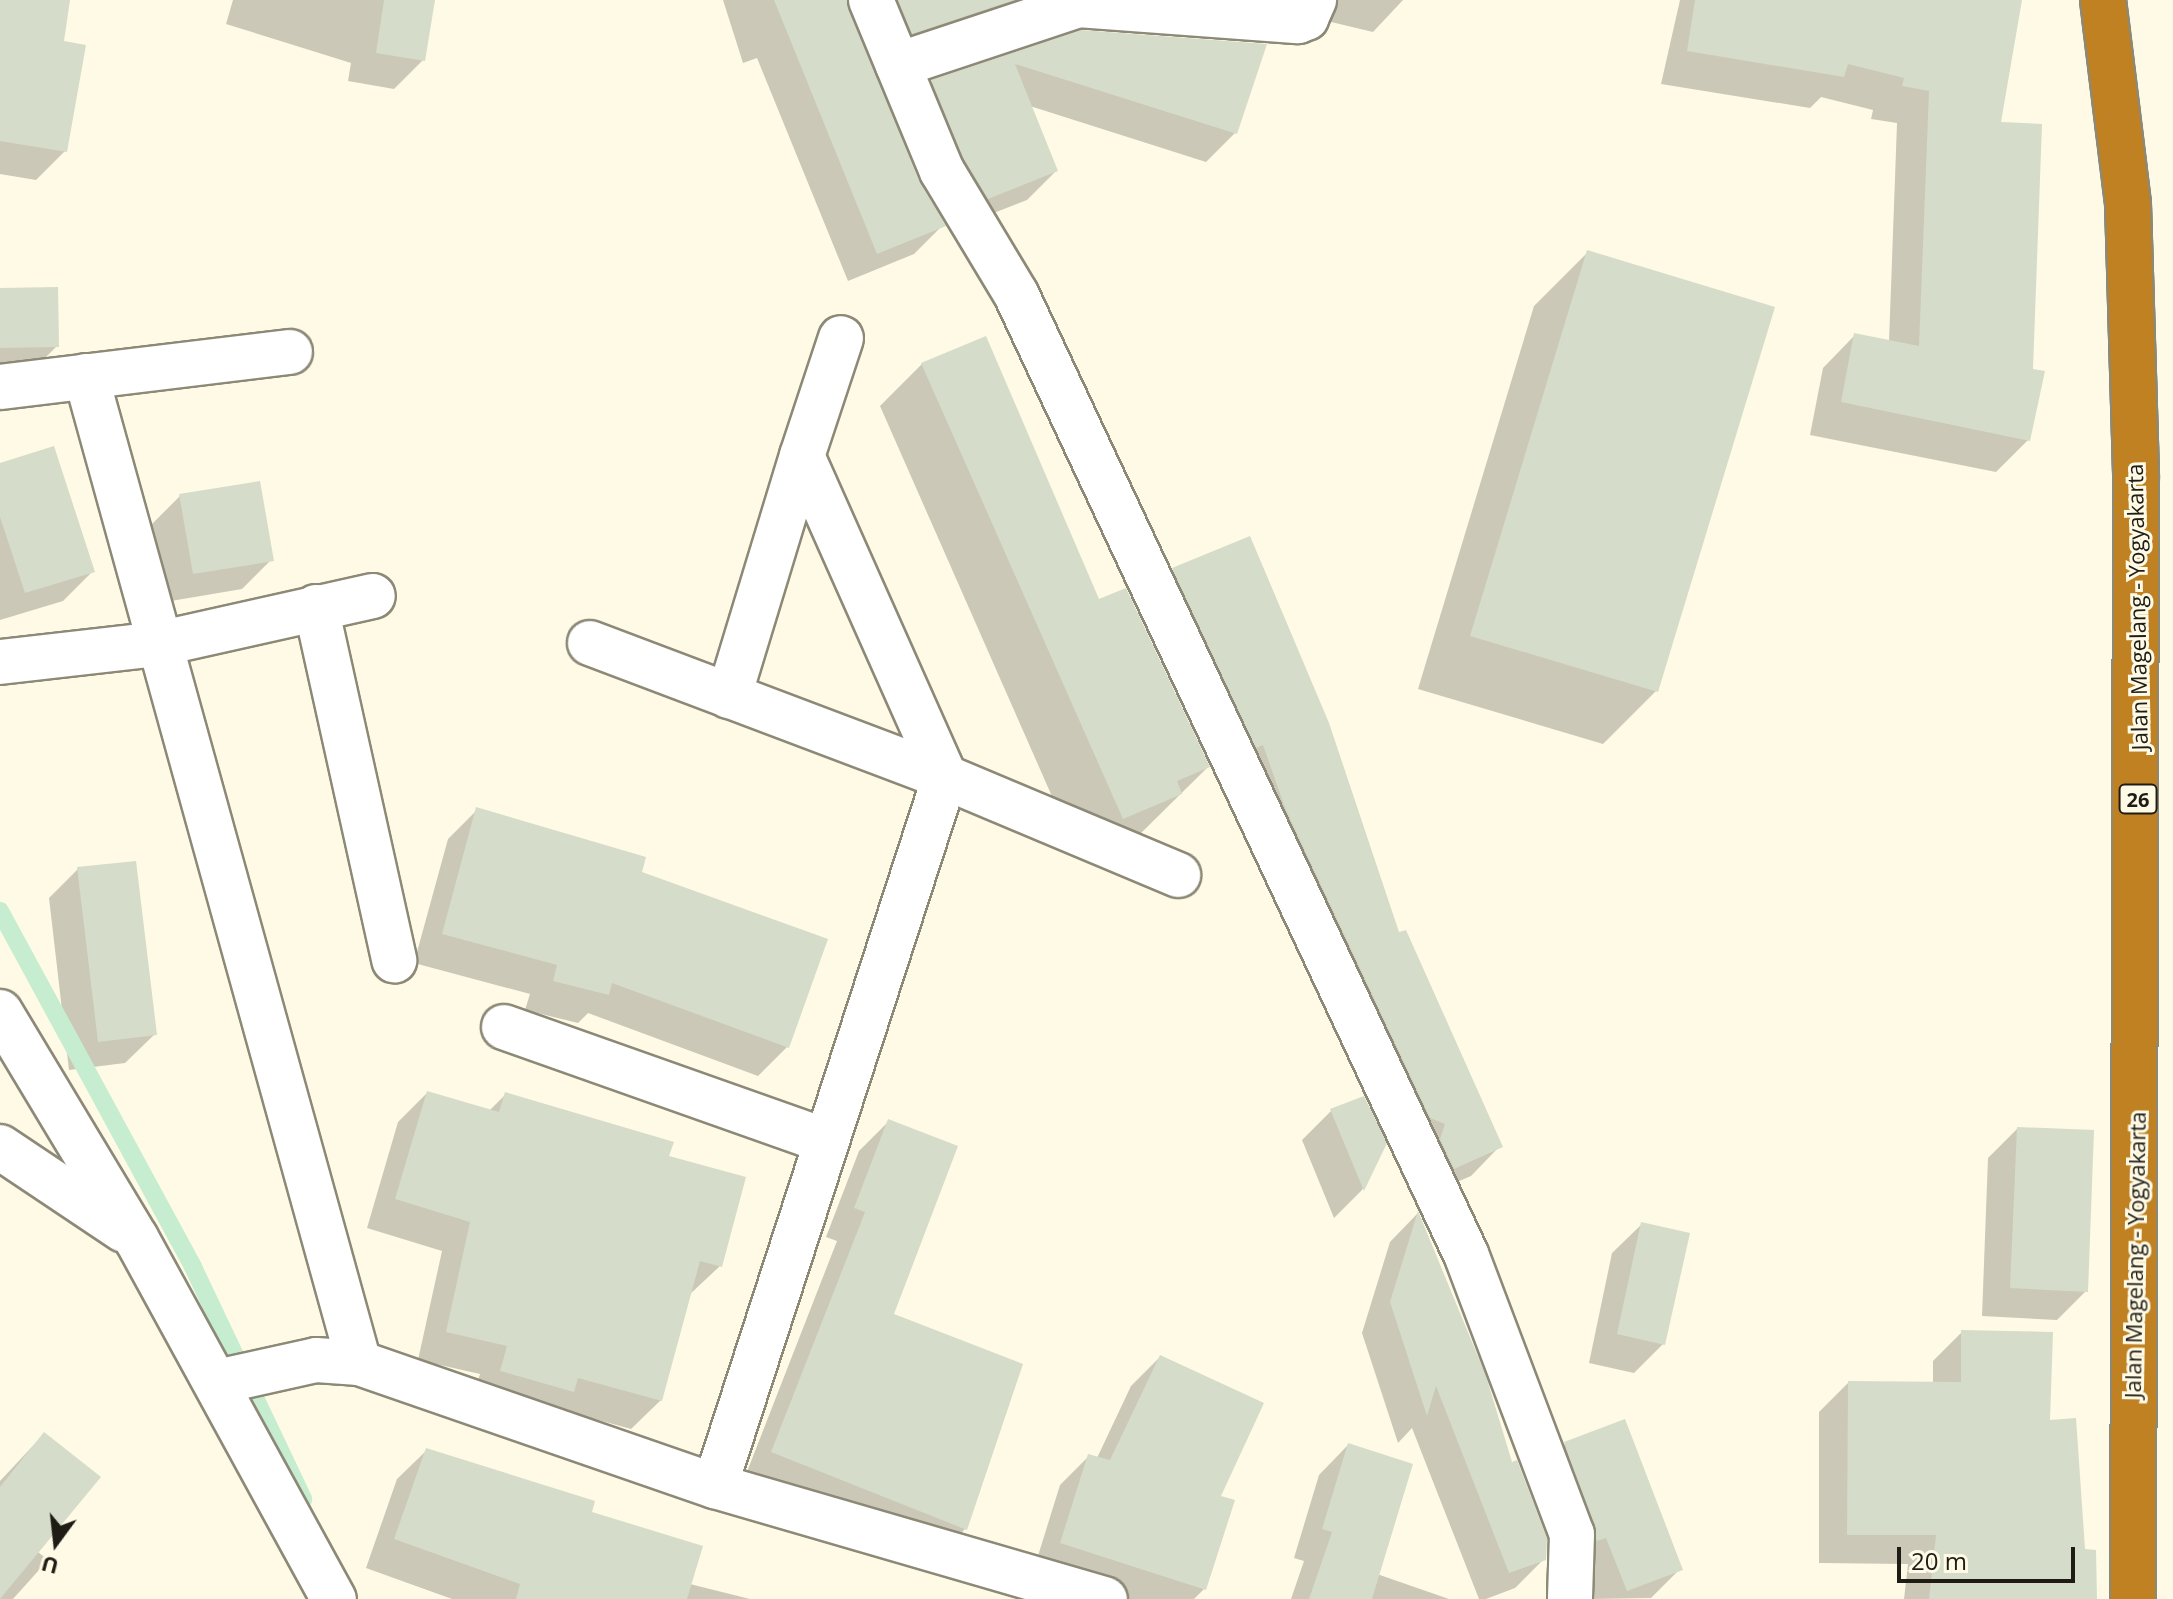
<!DOCTYPE html>
<html>
<head>
<meta charset="utf-8">
<style>
	body { margin:0 }
	#map { position:relative; width:2173px; height:1599px; overflow:hidden; background:#fefae6; font-family:"Open Sans",sans-serif }
	div>[style] { position:absolute }
	[style*='--x'] { left:calc(var(--x)*1px); top:calc(var(--y)*1px); width:calc(var(--w)*1px); rotate:calc(var(--a)*1deg) }
	.shadow>* { inset:0; background:#0003 }
	.stream>* { height:18px; margin:-9px; padding:0 9px; transform-origin:9px; border-radius:9px; background:#c6edcf }
	.building>* { inset:0; background:#d5dcc9 }
	.roads { filter:drop-shadow(2px 0 #8d8977) drop-shadow(-2px 0 #8d8977) drop-shadow(0 2px #8d8977) drop-shadow(0 -2px #8d8977) }
	.street>* { height:44px; margin:-22px; padding:0 22px; transform-origin:22px; border-radius:22px; background:#fff }
	.highway>* { height:44px; margin:-22px; padding:0 22px; transform-origin:22px; border-radius:22px; background:#bf8122 }
	span { translate:-50% -50%; white-space:nowrap; text-align:center; line-height:1.15; -webkit-text-stroke:6px #fefae6; paint-order:stroke }
	.shield-label span { padding:2px 6px; background:#fefae6; border:2px solid; border-radius:6px; -webkit-text-stroke-width:0 }
	.shield-label { font-size:20px; color:#1e1c15; font-weight:700 }
	.street-label { font-size:22px; color:#1e1c15 }
	.north { position:absolute; left:16px; top:1503px; width:80px; height:80px; -webkit-text-stroke:6px #fefae6; paint-order:stroke; rotate:195deg; font-size:22px; font-weight:700; line-height:32px; text-align:center; color:#1e1c15 }
	.north::after { content:''; display:block; margin:auto; width:28px; height:36px; background:#1e1c15; clip-path:polygon(50% 0,100% 100%,50% 72%,0 100%) }
	.scale { position:absolute; left:1897px; top:1547px; width:178px; height:36px; box-sizing:border-box; border:4px solid #1e1c15; border-top:0; padding-left:10px; font-size:24px; line-height:28px; white-space:nowrap; color:#1e1c15; -webkit-text-stroke:6px #fefae6; paint-order:stroke }
</style>
</head>
<body>
<div id="map">
	<div class="shadow">
		<i style="clip-path:polygon(0 0,68px 0,62px 43px,65px 151px,36px 180px,0 174px)"></i>
		<i style="clip-path:polygon(233px 0,433px 0,423px 60px,394px 89px,348px 81px,351px 63px,226px 24px)"></i>
		<i style="clip-path:polygon(723px 0,1157px 0,883px 62px,858px 9px,845px 7px,917px 182px,943px 225px,914px 254px,848px 281px,757px 58px,743px 63px)"></i>
		<i style="clip-path:polygon(1305px 0,1403px 0,1373px 32px,1306px 16px)"></i>
		<i style="clip-path:polygon(1680px 0,2020px 0,1999px 124px,2028px 440px,1996px 472px,1810px 435px,1823px 368px,1855px 335px,1889px 342px,1897px 123px,1871px 119px,1873px 110px,1821px 97px,1810px 108px,1661px 84px)"></i>
		<i style="clip-path:polygon(1081px 32px,1235px 133px,1206px 162px,1030px 106px,1056px 171px,1027px 200px,958px 227px,903px 111px,932px 82px)"></i>
		<i style="clip-path:polygon(1587px 253px,1656px 691px,1603px 744px,1418px 689px,1534px 306px)"></i>
		<i style="clip-path:polygon(0 290px,57px 346px,28px 375px,0 376px)"></i>
		<i style="clip-path:polygon(922px 364px,1098px 602px,1208px 767px,1138px 836px,1080px 860px,880px 406px)"></i>
		<i style="clip-path:polygon(0 465px,92px 572px,63px 601px,0 620px)"></i>
		<i style="clip-path:polygon(180px 496px,271px 560px,242px 589px,165px 602px,151px 525px)"></i>
		<i style="clip-path:polygon(1173px 570px,1500px 1146px,1471px 1176px,1424px 1196px,1144px 599px)"></i>
		<i style="clip-path:polygon(477px 810px,639px 873px,787px 1047px,758px 1076px,588px 1013px,578px 1023px,525px 1010px,530px 994px,414px 963px,448px 839px)"></i>
		<i style="clip-path:polygon(78px 869px,155px 1034px,125px 1063px,69px 1070px,49px 898px)"></i>
		<i style="clip-path:polygon(427px 1093px,489px 1111px,506px 1094px,667px 1157px,720px 1266px,689px 1295px,661px 1400px,631px 1429px,555px 1408px,472px 1400px,480px 1374px,418px 1360px,442px 1251px,367px 1228px,398px 1122px)"></i>
		<i style="clip-path:polygon(1331px 1111px,1384px 1143px,1362px 1190px,1334px 1218px,1302px 1140px)"></i>
		<i style="clip-path:polygon(888px 1122px,891px 1316px,1020px 1366px,965px 1529px,936px 1558px,743px 1482px,837px 1241px,826px 1237px,859px 1151px)"></i>
		<i style="clip-path:polygon(2017px 1129px,2086px 1291px,2057px 1320px,1982px 1316px,1988px 1158px)"></i>
		<i style="clip-path:polygon(1417px 1214px,1544px 1559px,1515px 1588px,1486px 1599px,1479px 1599px,1412px 1428px,1398px 1443px,1362px 1333px,1390px 1242px)"></i>
		<i style="clip-path:polygon(1642px 1224px,1663px 1344px,1634px 1373px,1589px 1363px,1612px 1253px)"></i>
		<i style="clip-path:polygon(1962px 1332px,2048px 1422px,2095px 1599px,1904px 1599px,1908px 1564px,1819px 1563px,1819px 1412px,1848px 1383px,1933px 1384px,1933px 1361px)"></i>
		<i style="clip-path:polygon(1160px 1357px,1218px 1497px,1205px 1588px,1194px 1599px,1117px 1599px,1033px 1572px,1060px 1485px,1089px 1456px,1097px 1458px,1131px 1386px)"></i>
		<i style="clip-path:polygon(44px 1434px,38px 1552px,48px 1560px,13px 1599px,0 1599px,0 1481px)"></i>
		<i style="clip-path:polygon(1565px 1444px,1680px 1569px,1651px 1598px,1590px 1599px,1536px 1473px)"></i>
		<i style="clip-path:polygon(1348px 1445px,1377px 1574px,1449px 1599px,1291px 1599px,1304px 1561px,1294px 1558px,1319px 1475px)"></i>
		<i style="clip-path:polygon(427px 1450px,589px 1513px,690px 1584px,750px 1599px,452px 1599px,366px 1568px,397px 1479px)"></i>
	</div>
	<div class="stream">
		<i style="--x:0;--y:911;--w:405;--a:61.5"></i>
		<i style="--x:193;--y:1267;--w:257;--a:64.6"></i>
	</div>
	<div class="building">
		<i style="clip-path:polygon(0 0,70px 0,64px 41px,86px 45px,67px 152px,0 141px)"></i>
		<i style="clip-path:polygon(384px 0,435px 0,425px 61px,376px 53px)"></i>
		<i style="clip-path:polygon(774px 0,847px 0,919px 181px,946px 226px,877px 254px)"></i>
		<i style="clip-path:polygon(898px 0,1014px 0,912px 34px)"></i>
		<i style="clip-path:polygon(1695px 0,2022px 0,2001px 122px,2042px 124px,2033px 369px,2045px 371px,2030px 441px,1841px 402px,1854px 333px,1919px 346px,1929px 91px,1902px 86px,1904px 78px,1848px 64px,1844px 77px,1687px 51px)"></i>
		<i style="clip-path:polygon(1081px 30px,1267px 44px,1237px 134px,1015px 64px,1058px 171px,988px 199px,964px 160px,931px 80px)"></i>
		<i style="clip-path:polygon(1587px 250px,1775px 307px,1658px 692px,1470px 636px)"></i>
		<i style="clip-path:polygon(58px 287px,59px 347px,0 348px,0 288px)"></i>
		<i style="clip-path:polygon(986px 336px,1099px 599px,1126px 588px,1210px 767px,1177px 781px,1182px 794px,1123px 819px,921px 363px)"></i>
		<i style="clip-path:polygon(54px 446px,95px 572px,25px 593px,0 517px,0 463px)"></i>
		<i style="clip-path:polygon(260px 481px,274px 561px,193px 574px,179px 494px)"></i>
		<i style="clip-path:polygon(1250px 536px,1329px 723px,1399px 932px,1406px 930px,1503px 1147px,1454px 1169px,1440px 1139px,1445px 1124px,1430px 1118px,1285px 808px,1263px 745px,1256px 748px,1172px 568px)"></i>
		<i style="clip-path:polygon(476px 807px,646px 857px,642px 872px,828px 939px,789px 1048px,612px 983px,609px 995px,553px 981px,557px 965px,442px 934px)"></i>
		<i style="clip-path:polygon(136px 861px,157px 1035px,98px 1042px,77px 867px)"></i>
		<i style="clip-path:polygon(427px 1091px,499px 1112px,505px 1092px,674px 1142px,669px 1156px,746px 1177px,722px 1267px,700px 1261px,662px 1401px,578px 1378px,574px 1392px,500px 1371px,507px 1346px,446px 1332px,470px 1222px,395px 1199px)"></i>
		<i style="clip-path:polygon(1364px 1096px,1387px 1143px,1364px 1191px,1330px 1109px)"></i>
		<i style="clip-path:polygon(888px 1119px,958px 1146px,894px 1314px,1023px 1364px,967px 1530px,771px 1452px,865px 1212px,854px 1208px)"></i>
		<i style="clip-path:polygon(2017px 1127px,2094px 1130px,2088px 1292px,2010px 1288px)"></i>
		<i style="clip-path:polygon(1418px 1211px,1486px 1376px,1512px 1462px,1517px 1460px,1547px 1538px,1546px 1560px,1509px 1573px,1436px 1386px,1427px 1416px,1390px 1302px)"></i>
		<i style="clip-path:polygon(1641px 1222px,1690px 1233px,1665px 1345px,1617px 1334px)"></i>
		<i style="clip-path:polygon(1961px 1330px,2053px 1332px,2050px 1420px,2076px 1418px,2085px 1549px,2096px 1550px,2097px 1599px,1929px 1599px,1936px 1535px,1847px 1535px,1848px 1381px,1961px 1382px)"></i>
		<i style="clip-path:polygon(1160px 1355px,1264px 1403px,1221px 1496px,1235px 1500px,1206px 1590px,1060px 1543px,1088px 1454px,1110px 1460px)"></i>
		<i style="clip-path:polygon(1625px 1419px,1683px 1570px,1627px 1591px,1606px 1538px,1597px 1541px,1564px 1442px)"></i>
		<i style="clip-path:polygon(44px 1432px,101px 1477px,0 1599px,0 1487px)"></i>
		<i style="clip-path:polygon(1348px 1443px,1413px 1464px,1372px 1599px,1309px 1599px,1332px 1532px,1322px 1529px)"></i>
		<i style="clip-path:polygon(426px 1448px,595px 1501px,592px 1512px,703px 1546px,687px 1599px,516px 1599px,520px 1584px,394px 1539px)"></i>
	</div>
	<div class="roads">
		<div class="street">
			<i style="--x:871;--y:0;--w:185;--a:67.5"></i>
			<i style="--x:942;--y:171;--w:144;--a:59"></i>
			<i style="--x:1016;--y:294;--w:1060;--a:64.89"></i>
			<i style="--x:1466;--y:1254;--w:299;--a:69.3"></i>
			<i style="--x:1572;--y:1534;--w:65;--a:91.8"></i>
			<i style="--x:898;--y:65;--w:190;--a:-18.4"></i>
			<i style="--x:1078;--y:5;--w:221;--a:4.2"></i>
			<i style="--x:1298;--y:21;--w:9;--a:-21"></i>
			<i style="--x:1306;--y:18;--w:20;--a:-66"></i>
			<i style="--x:86;--y:376;--w:1024;--a:74.54"></i>
			<i style="--x:0;--y:387;--w:292;--a:-6.9"></i>
			<i style="--x:316;--y:607;--w:362;--a:77.5"></i>
			<i style="--x:590;--y:643;--w:379;--a:20.7"></i>
			<i style="--x:945;--y:777;--w:253;--a:22.8"></i>
			<i style="--x:0;--y:662;--w:159;--a:-6.5"></i>
			<i style="--x:158;--y:644;--w:220;--a:-12.6"></i>
			<i style="--x:729;--y:696;--w:251;--a:-73.1"></i>
			<i style="--x:0;--y:1012;--w:264;--a:59"></i>
			<i style="--x:136;--y:1238;--w:412;--a:61.3"></i>
			<i style="--x:504;--y:1027;--w:342;--a:19.5"></i>
			<i style="--x:0;--y:1147;--w:149;--a:33.8"></i>
			<i style="--x:217;--y:1382;--w:101;--a:-12.5"></i>
			<i style="--x:316;--y:1360;--w:43;--a:4"></i>
			<i style="--x:359;--y:1363;--w:377;--a:19.1"></i>
			<i style="--x:715;--y:1486;--w:406;--a:16.2"></i>
			<i style="--x:715;--y:1486;--w:745;--a:-72.03"></i>
			<i style="--x:945;--y:777;--w:351;--a:-114"></i>
			<i style="--x:802;--y:456;--w:124;--a:-71.7"></i>
		</div>
		<div class="highway">
			<i style="--x:2103;--y:0;--w:206;--a:83"></i>
			<i style="--x:2128;--y:204;--w:274;--a:88.3"></i>
			<i style="--x:2136;--y:478;--w:1121;--a:90.15"></i>
		</div>
	</div>
	<div class="shield-label">
		<span style="left:2138px;top:799px">26</span>
	</div>
	<div class="street-label">
		<span style="left:2137px;top:607px;rotate:-91deg">Jalan Magelang - Yogyakarta</span>
		<span style="left:2135px;top:1255px;rotate:-89deg">Jalan Magelang - Yogyakarta</span>
	</div>
	<div class="north">U</div>
	<div class="scale">20 m</div>
</div>
</body>
</html>
